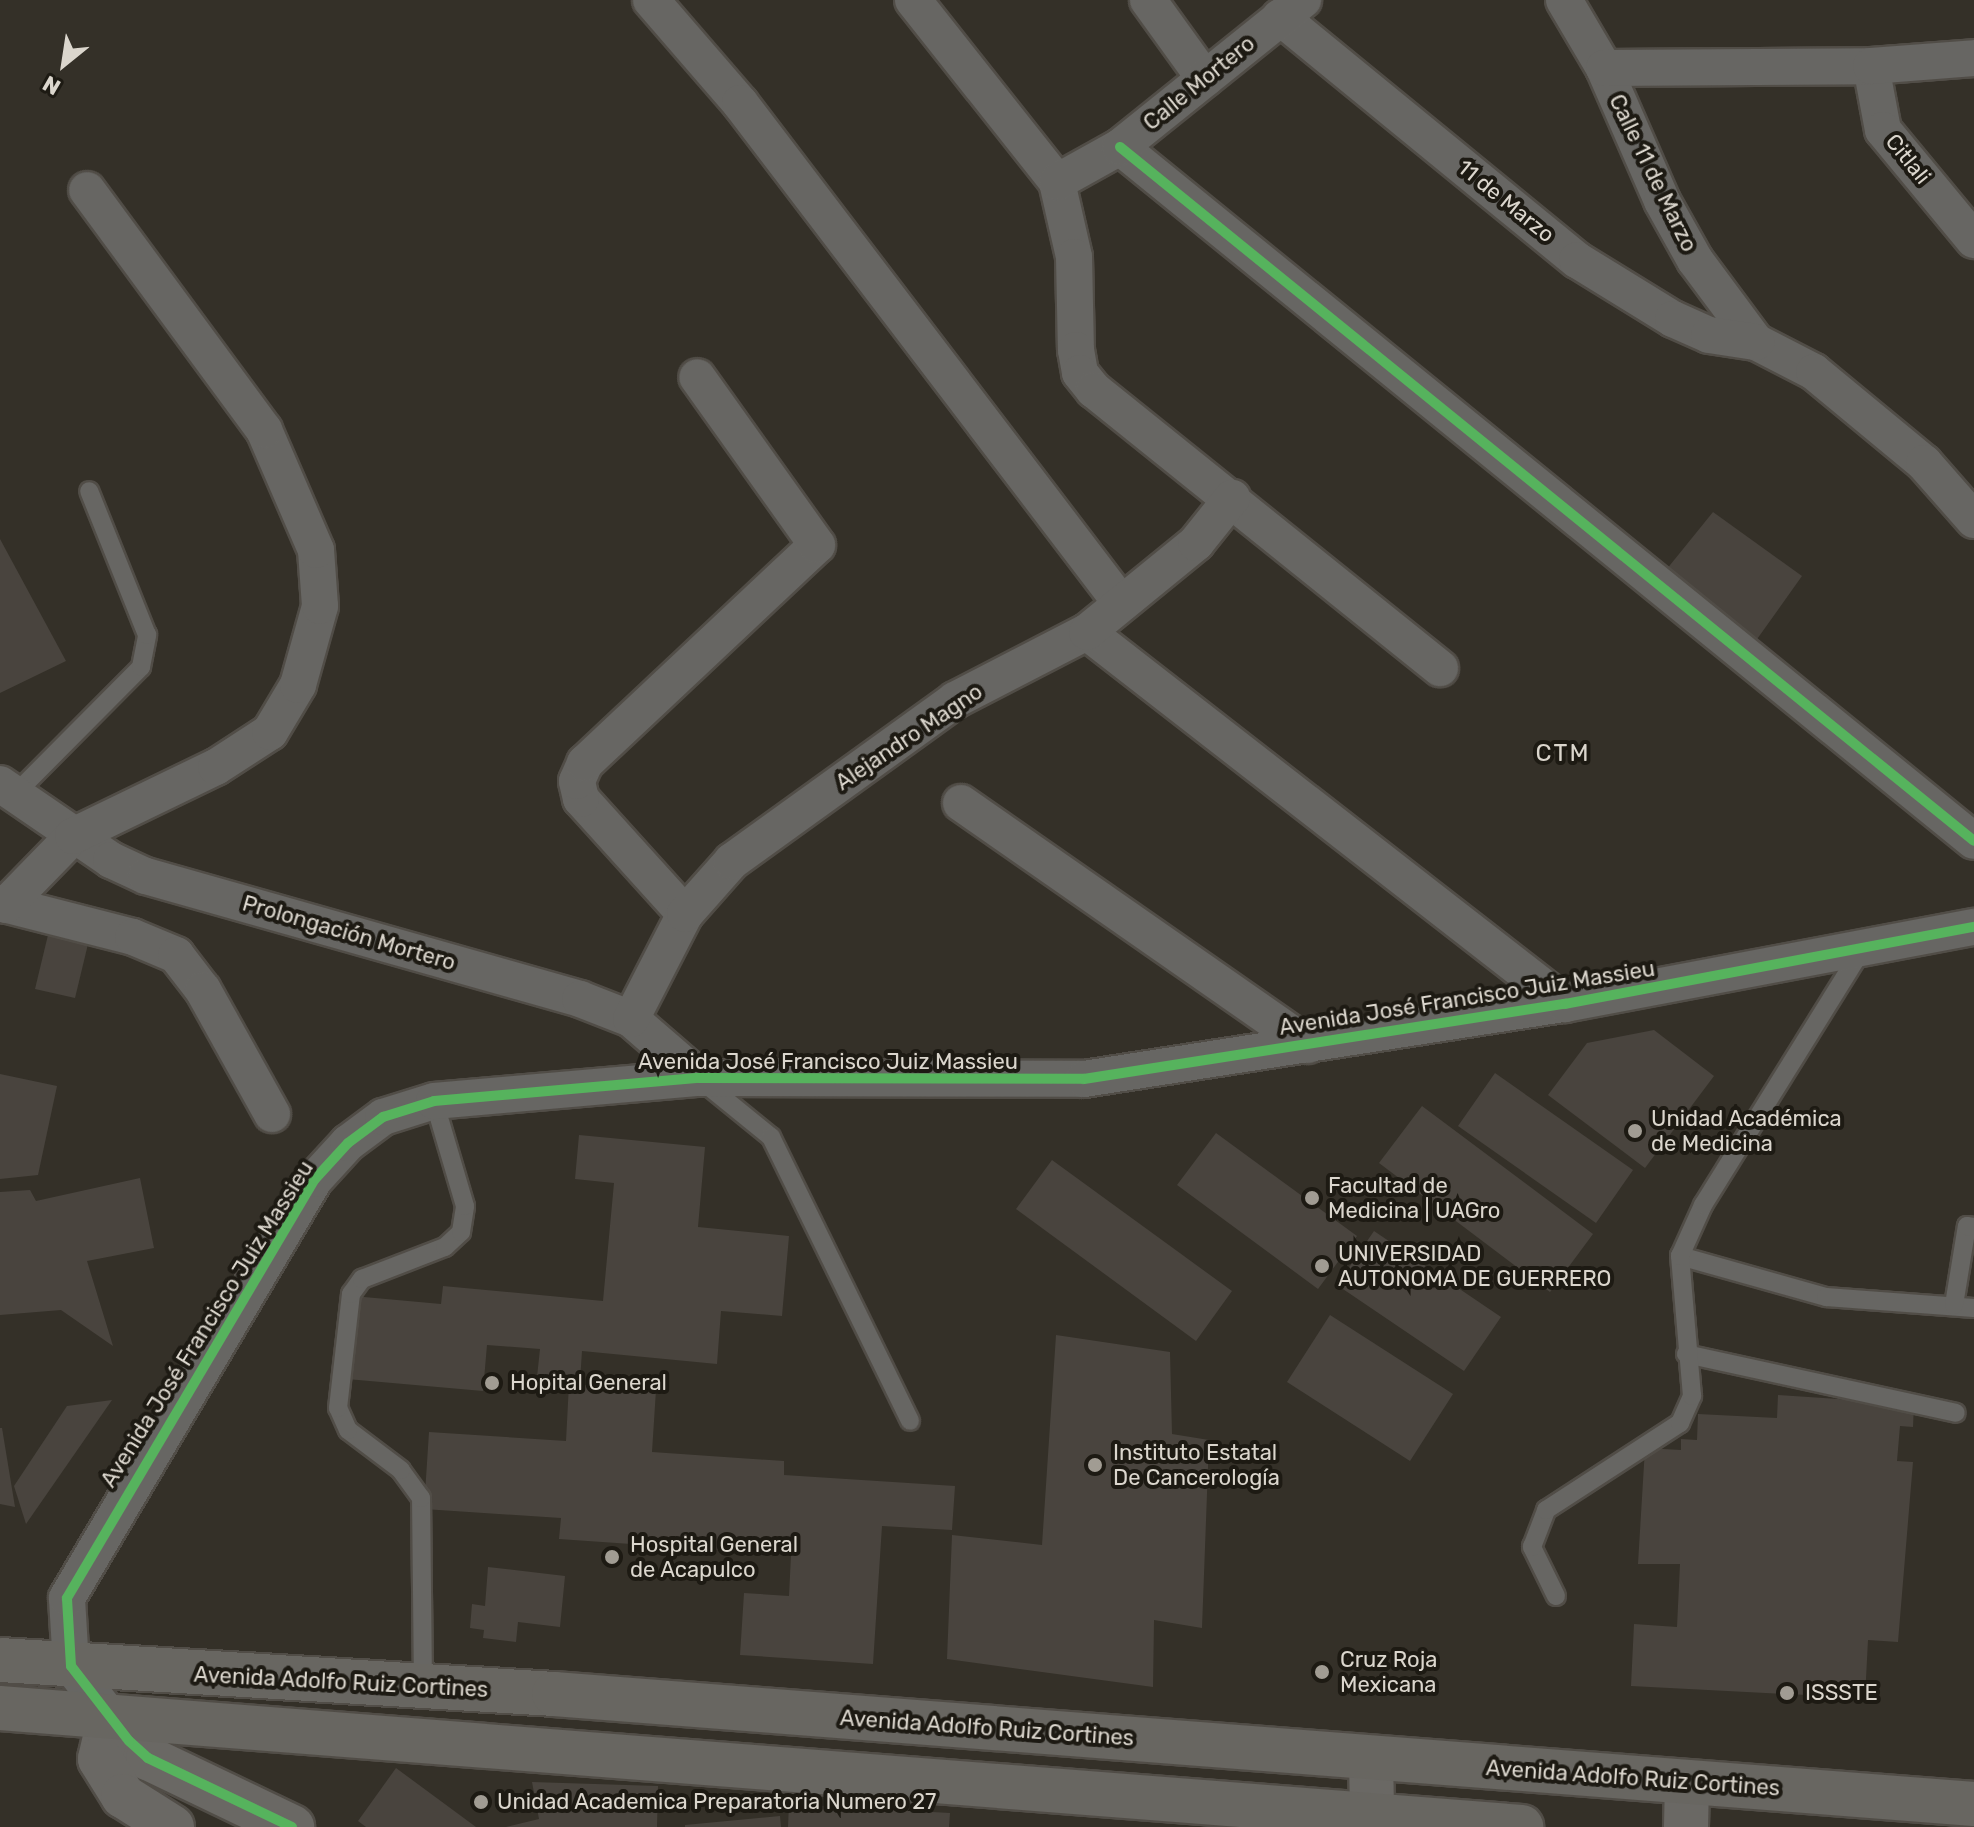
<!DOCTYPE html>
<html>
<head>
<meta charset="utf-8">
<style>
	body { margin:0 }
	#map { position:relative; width:1974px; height:1827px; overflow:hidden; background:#343028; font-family:Rubik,sans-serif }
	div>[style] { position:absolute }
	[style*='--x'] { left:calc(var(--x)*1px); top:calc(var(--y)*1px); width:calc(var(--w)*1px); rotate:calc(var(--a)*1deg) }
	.building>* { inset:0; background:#49443e }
	.roads { filter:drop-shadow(2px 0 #514d47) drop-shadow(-2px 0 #514d47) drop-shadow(0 2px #514d47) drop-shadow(0 -2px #514d47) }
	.lane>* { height:18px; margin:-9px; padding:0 9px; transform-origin:9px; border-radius:9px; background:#676663 }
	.street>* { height:36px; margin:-18px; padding:0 18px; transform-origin:18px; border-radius:18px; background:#676663 }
	.secondary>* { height:44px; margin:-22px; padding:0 22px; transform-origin:22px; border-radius:22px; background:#6a6864 }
	.primary>* { height:44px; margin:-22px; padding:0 22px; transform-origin:22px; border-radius:22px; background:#686661 }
	.cycleway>* { height:10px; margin:-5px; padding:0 5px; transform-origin:5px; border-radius:5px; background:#56b35d }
	.dots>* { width:22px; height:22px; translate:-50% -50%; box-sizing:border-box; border:4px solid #1d1a13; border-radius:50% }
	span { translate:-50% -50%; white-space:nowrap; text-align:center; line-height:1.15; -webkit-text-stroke:8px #1d1a13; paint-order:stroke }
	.street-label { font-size:22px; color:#dbd6cd }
	.poi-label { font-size:22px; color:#dbd6cd }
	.left { translate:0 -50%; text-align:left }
	.neighbourhood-label { font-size:24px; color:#dbd6cd; letter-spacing:2px }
	.north { position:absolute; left:24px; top:24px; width:80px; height:80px; -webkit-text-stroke:6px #1d1a13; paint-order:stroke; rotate:210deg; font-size:22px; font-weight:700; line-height:32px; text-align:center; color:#dbd6cd }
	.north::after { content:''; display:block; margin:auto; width:28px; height:36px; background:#dbd6cd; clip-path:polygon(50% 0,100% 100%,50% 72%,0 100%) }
</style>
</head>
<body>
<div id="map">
	<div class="building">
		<i style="clip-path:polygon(1713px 512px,1802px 576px,1755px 642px,1662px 575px)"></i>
		<i style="clip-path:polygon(0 539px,66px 661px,0 693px)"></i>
		<i style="clip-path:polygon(48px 935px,88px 944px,75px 998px,35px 989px)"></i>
		<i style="clip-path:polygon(1654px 1030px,1714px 1076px,1645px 1168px,1548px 1095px,1587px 1043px)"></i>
		<i style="clip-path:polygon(1495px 1073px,1633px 1170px,1596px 1223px,1458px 1126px)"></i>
		<i style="clip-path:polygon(0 1074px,57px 1086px,38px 1175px,0 1179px)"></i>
		<i style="clip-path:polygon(1422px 1106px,1593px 1234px,1550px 1292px,1379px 1163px)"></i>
		<i style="clip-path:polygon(1216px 1133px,1357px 1236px,1318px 1289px,1177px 1185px)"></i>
		<i style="clip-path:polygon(579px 1135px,705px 1147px,698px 1227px,789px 1236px,782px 1316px,721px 1311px,717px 1364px,582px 1351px,580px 1381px,537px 1377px,540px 1349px,487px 1345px,483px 1391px,347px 1379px,353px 1296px,441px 1304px,443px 1286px,603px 1301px,614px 1183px,575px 1179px)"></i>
		<i style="clip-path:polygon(1052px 1160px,1232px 1291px,1196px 1341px,1016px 1209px)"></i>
		<i style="clip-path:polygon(140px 1178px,154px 1248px,87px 1261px,113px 1346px,61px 1310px,0 1315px,0 1192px,30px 1190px,36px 1201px)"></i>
		<i style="clip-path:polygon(1374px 1231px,1501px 1317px,1464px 1371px,1337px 1285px)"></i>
		<i style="clip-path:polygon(1330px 1315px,1453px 1394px,1410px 1461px,1287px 1382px)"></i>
		<i style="clip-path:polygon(1056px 1335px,1170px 1352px,1172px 1434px,1209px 1440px,1202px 1628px,1154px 1620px,1153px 1687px,947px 1659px,952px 1535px,1042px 1545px)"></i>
		<i style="clip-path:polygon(569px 1384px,656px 1390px,652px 1452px,784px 1461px,784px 1475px,955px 1486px,952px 1530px,882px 1526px,873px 1664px,740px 1655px,744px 1593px,789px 1596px,791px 1555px,559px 1539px,561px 1518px,424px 1509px,429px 1432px,566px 1441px)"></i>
		<i style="clip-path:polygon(1778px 1395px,1914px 1404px,1913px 1427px,1900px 1426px,1897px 1461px,1913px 1462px,1898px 1642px,1868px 1640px,1865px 1698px,1631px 1686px,1634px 1624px,1677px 1627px,1680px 1564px,1638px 1564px,1645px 1448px,1681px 1450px,1681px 1439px,1697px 1440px,1698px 1414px,1777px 1418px)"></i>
		<i style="clip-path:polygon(112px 1400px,26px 1524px,14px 1486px,67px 1406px)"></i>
		<i style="clip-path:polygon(0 1428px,2px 1428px,15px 1507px,0 1504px)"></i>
		<i style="clip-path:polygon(488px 1567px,565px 1576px,560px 1627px,518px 1622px,516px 1642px,483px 1638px,484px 1630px,470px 1628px,472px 1604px,485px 1606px)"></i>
		<i style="clip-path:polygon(396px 1768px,476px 1827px,366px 1827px,358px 1821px)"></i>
		<i style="clip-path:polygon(532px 1782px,658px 1786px,657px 1827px,506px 1827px,539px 1819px)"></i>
		<i style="clip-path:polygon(789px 1804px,950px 1813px,949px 1827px,788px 1827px)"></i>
		<i style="clip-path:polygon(780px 1816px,781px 1827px,685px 1827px,685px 1825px)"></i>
	</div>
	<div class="roads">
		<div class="lane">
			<i style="--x:15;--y:794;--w:179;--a:-45.2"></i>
			<i style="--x:141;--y:667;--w:33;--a:-79"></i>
			<i style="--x:147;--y:635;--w:155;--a:-111.9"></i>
			<i style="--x:702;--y:1081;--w:89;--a:39.1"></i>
			<i style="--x:771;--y:1137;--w:316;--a:63.9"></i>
			<i style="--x:1680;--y:1256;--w:152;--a:15.7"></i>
			<i style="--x:1826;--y:1297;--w:148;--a:4.3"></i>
			<i style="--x:1954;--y:1305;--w:80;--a:-80.7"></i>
			<i style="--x:1967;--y:1226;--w:7;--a:8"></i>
			<i style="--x:1686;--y:1354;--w:276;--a:12.3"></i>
			<i style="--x:1556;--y:1596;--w:55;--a:-116.1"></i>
			<i style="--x:1532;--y:1547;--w:40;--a:-69"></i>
			<i style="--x:1546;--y:1510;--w:160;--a:-33"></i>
			<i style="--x:1680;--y:1423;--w:30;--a:-66"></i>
			<i style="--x:1692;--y:1396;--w:141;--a:-94.9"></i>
			<i style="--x:1680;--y:1256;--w:56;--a:-65.7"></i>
			<i style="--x:1703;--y:1205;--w:301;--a:-58.1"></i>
			<i style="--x:423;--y:1686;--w:188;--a:-90.6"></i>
			<i style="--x:421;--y:1498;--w:34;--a:-126"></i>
			<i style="--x:401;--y:1470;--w:66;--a:-143"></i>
			<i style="--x:348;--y:1430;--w:24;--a:-114"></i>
			<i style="--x:338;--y:1408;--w:115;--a:-83.5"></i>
			<i style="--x:351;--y:1294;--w:19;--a:-54"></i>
			<i style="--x:362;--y:1279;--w:89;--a:-21.1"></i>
			<i style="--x:445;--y:1247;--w:22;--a:-43"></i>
			<i style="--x:461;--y:1232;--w:26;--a:-81"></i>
			<i style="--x:465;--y:1206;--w:109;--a:-106.4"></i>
		</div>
		<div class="street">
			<i style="--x:651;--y:0;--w:136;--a:49.2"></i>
			<i style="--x:740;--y:103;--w:629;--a:52.69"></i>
			<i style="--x:913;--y:0;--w:232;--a:51.6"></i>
			<i style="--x:1057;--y:182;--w:77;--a:77.2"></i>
			<i style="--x:1074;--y:257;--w:93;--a:88.8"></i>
			<i style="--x:1076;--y:350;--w:23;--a:80"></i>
			<i style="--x:1080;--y:373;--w:22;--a:51"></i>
			<i style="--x:1094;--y:390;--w:444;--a:38.8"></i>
			<i style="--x:1148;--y:0;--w:97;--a:54.2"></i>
			<i style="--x:1564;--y:0;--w:79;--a:59.5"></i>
			<i style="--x:1604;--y:68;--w:145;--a:66.4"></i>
			<i style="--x:1662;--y:201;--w:68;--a:60.8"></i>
			<i style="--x:1695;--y:260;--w:102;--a:53.4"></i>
			<i style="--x:1756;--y:342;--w:65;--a:27.3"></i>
			<i style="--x:1814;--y:372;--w:143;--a:39.6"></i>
			<i style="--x:1924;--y:463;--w:76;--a:48.7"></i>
			<i style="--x:1280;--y:17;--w:384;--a:39.3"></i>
			<i style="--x:1577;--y:260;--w:113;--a:31.6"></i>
			<i style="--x:1673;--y:319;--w:39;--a:24"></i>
			<i style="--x:1709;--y:335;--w:48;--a:8.5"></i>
			<i style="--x:1871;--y:66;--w:65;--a:79.4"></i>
			<i style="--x:1883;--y:130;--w:143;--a:50.4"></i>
			<i style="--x:1604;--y:68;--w:267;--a:-0.4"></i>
			<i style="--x:1871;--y:66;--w:103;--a:-4.4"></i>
			<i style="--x:1120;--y:147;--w:1100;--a:39.1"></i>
			<i style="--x:1057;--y:182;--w:72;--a:-29.1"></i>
			<i style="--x:1120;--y:147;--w:235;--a:-38.8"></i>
			<i style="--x:1087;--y:632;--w:606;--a:37.89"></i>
			<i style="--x:0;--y:784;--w:135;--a:34.4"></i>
			<i style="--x:111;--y:860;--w:38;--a:25"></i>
			<i style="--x:146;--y:876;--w:451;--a:15.8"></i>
			<i style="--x:580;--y:999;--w:55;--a:21.4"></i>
			<i style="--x:631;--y:1019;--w:90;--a:40.9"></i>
			<i style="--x:961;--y:803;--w:423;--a:34.9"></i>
			<i style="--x:0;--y:903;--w:137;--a:14.3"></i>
			<i style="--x:133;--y:937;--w:47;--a:22.7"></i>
			<i style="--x:176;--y:955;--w:44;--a:52.4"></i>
			<i style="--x:203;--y:990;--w:142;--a:60.9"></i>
			<i style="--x:6;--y:905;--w:96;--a:-45.8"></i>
			<i style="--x:73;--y:836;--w:159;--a:-25.8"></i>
			<i style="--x:216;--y:767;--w:64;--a:-32.9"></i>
			<i style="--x:270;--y:732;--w:55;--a:-59.2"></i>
			<i style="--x:298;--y:685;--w:82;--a:-74.4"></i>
			<i style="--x:320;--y:606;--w:56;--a:-94.1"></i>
			<i style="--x:316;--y:550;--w:131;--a:-113.4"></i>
			<i style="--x:264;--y:430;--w:298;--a:-126.4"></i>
			<i style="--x:685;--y:914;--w:155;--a:-132.1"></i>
			<i style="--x:581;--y:799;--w:18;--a:-103"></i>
			<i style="--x:577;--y:781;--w:20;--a:-66"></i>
			<i style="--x:585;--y:763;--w:318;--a:-43.2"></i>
			<i style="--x:817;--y:545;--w:206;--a:-125.5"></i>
			<i style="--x:631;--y:1019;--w:118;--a:-62.8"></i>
			<i style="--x:685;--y:914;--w:71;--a:-48.4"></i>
			<i style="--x:732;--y:861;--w:275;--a:-35.8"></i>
			<i style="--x:955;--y:700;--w:148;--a:-27.3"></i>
			<i style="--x:1087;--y:632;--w:141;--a:-39.2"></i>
			<i style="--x:1196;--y:543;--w:58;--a:-51.3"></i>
			<i style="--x:110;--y:1716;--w:63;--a:-128"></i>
			<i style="--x:71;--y:1666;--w:68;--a:-93.4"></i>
			<i style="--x:67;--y:1598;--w:487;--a:-59.4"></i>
			<i style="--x:315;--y:1179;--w:49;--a:-47.5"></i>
			<i style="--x:348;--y:1143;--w:44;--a:-36.6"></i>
			<i style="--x:383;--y:1117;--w:53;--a:-17.4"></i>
			<i style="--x:434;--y:1101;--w:266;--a:-5"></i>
			<i style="--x:699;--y:1078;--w:385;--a:0.1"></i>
			<i style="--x:1084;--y:1079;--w:487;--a:-8.9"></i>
			<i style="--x:1565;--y:1004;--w:416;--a:-10.7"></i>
		</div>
		<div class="secondary">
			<i style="--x:110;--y:1716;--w:57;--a:47.9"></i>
			<i style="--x:148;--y:1758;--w:160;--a:25.6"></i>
			<i style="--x:110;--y:1716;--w:44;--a:103.1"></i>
			<i style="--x:100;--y:1759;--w:44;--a:58.1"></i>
			<i style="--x:123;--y:1796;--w:58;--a:32.3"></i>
			<i style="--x:1371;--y:1758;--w:54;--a:88.9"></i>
			<i style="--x:1686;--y:1827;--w:45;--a:-88.7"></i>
		</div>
		<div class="primary">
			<i style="--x:0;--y:1660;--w:555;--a:3.51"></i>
			<i style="--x:554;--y:1694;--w:1424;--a:4.43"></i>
			<i style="--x:0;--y:1708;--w:1526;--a:4.47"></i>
		</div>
	</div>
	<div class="cycleway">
		<i style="--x:1120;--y:147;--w:1100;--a:39.1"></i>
		<i style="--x:292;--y:1827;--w:160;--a:-154.4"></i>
		<i style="--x:148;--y:1758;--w:25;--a:-138"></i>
		<i style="--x:129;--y:1741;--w:95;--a:-127.7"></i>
		<i style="--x:71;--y:1666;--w:68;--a:-93.4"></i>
		<i style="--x:67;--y:1598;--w:487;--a:-59.4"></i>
		<i style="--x:315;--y:1179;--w:49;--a:-47.5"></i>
		<i style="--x:348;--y:1143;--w:44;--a:-36.6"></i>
		<i style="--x:383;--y:1117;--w:53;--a:-17.4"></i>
		<i style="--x:434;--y:1101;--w:266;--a:-5"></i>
		<i style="--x:699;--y:1078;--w:385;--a:0.1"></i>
		<i style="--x:1084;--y:1079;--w:487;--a:-8.9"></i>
		<i style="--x:1565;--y:1004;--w:416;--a:-10.7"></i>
	</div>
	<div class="dots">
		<i style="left:1635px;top:1131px;background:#a19c93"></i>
		<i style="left:1312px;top:1198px;background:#a19c93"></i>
		<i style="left:1322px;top:1266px;background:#a19c93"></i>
		<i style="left:492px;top:1383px;background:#a19c93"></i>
		<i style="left:1095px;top:1465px;background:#a19c93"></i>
		<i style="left:612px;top:1557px;background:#a19c93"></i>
		<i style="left:1322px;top:1672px;background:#a19c93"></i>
		<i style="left:1787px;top:1693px;background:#a19c93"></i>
		<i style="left:481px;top:1802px;background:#a19c93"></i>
	</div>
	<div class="street-label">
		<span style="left:1199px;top:83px;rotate:-39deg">Calle Mortero</span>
		<span style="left:1908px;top:159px;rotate:51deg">Citlali</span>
		<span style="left:1653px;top:173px;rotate:64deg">Calle 11 de Marzo</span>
		<span style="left:1506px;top:201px;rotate:39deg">11 de Marzo</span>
		<span style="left:909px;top:737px;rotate:-34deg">Alejandro Magno</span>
		<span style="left:349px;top:933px;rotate:16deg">Prolongación Mortero</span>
		<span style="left:1467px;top:998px;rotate:-9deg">Avenida José Francisco Juiz Massieu</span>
		<span style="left:828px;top:1062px">Avenida José Francisco Juiz Massieu</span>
		<span style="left:207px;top:1324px;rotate:-58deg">Avenida José Francisco Juiz Massieu</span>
		<span style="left:341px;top:1682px;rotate:3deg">Avenida Adolfo Ruiz Cortines</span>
		<span style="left:987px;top:1728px;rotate:4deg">Avenida Adolfo Ruiz Cortines</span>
		<span style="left:1633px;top:1778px;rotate:4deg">Avenida Adolfo Ruiz Cortines</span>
	</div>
	<div class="poi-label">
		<span class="left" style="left:1651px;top:1131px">Unidad Académica<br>de Medicina</span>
		<span class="left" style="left:1328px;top:1198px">Facultad de<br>Medicina | UAGro</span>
		<span class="left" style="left:1338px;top:1266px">UNIVERSIDAD<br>AUTONOMA DE GUERRERO</span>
		<span class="left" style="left:510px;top:1383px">Hopital General</span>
		<span class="left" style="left:1113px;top:1465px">Instituto Estatal<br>De Cancerología</span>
		<span class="left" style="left:630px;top:1557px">Hospital General<br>de Acapulco</span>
		<span class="left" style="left:1340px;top:1672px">Cruz Roja<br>Mexicana</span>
		<span class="left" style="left:1805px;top:1693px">ISSSTE</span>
		<span class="left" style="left:497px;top:1802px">Unidad Academica Preparatoria Numero 27</span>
	</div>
	<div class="neighbourhood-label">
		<span style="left:1563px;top:754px">CTM</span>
	</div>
	<div class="north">N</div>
</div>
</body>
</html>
